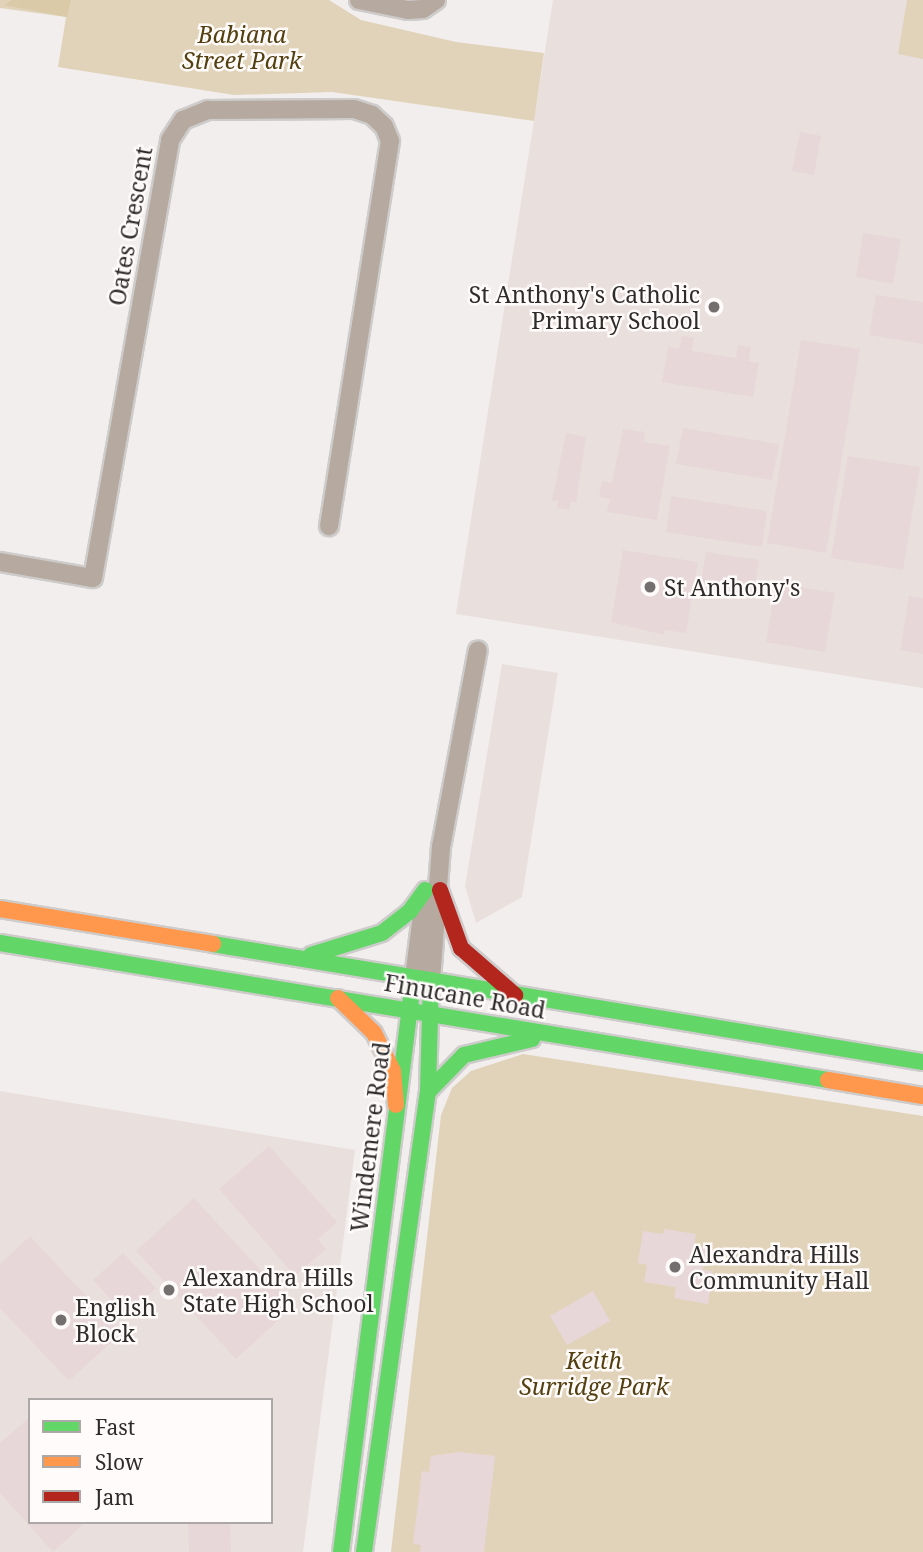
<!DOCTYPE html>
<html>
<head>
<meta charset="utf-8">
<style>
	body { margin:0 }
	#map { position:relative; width:923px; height:1552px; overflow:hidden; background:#f2eeed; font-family:"Noto Serif",serif }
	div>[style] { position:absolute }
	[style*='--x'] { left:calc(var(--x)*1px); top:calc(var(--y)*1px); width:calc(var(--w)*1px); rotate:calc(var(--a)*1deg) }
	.built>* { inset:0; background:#e9dfdd }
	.green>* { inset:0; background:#e1d3b9 }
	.forest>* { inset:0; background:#dacaa8 }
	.building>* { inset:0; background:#e7d7d9 }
	.roads { filter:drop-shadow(2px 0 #cecccb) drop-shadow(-2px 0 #cecccb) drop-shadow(0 2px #cecccb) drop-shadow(0 -2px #cecccb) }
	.street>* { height:18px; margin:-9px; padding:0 9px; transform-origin:9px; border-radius:9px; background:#b6a99f }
	.fast>* { height:16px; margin:-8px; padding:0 8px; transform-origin:8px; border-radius:8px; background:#63d668 }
	.slow>* { height:16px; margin:-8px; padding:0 8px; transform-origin:8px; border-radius:8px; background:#ff974d }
	.jam>* { height:16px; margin:-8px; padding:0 8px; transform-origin:8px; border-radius:8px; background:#b3261e }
	.dots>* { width:19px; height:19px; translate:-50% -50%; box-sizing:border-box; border:4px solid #fefbfa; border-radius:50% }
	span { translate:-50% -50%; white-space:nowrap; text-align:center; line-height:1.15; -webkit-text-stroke:5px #fefbfa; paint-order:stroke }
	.park-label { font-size:23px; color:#533f0f; font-style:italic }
	.street-label { font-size:23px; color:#2e2b2b }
	.poi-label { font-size:23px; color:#2e2b2b }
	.right { translate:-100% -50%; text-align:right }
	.left { translate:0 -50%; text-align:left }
	.legend { position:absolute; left:28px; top:1398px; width:245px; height:126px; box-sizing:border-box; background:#fefbfa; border:2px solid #aba8a7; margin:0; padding:9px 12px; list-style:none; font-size:21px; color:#2e2b2b }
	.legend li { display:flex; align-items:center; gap:14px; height:35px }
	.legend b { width:35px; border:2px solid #aba8a7 }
</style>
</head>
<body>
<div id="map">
	<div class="built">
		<i style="clip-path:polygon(553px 0,923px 0,923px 688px,456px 614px)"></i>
		<i style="clip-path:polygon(502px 664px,558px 673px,522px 897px,476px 923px,465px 886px)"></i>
		<i style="clip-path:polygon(evenodd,0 1091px,355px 1150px,303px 1552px,0 1552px,0 1091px,30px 1400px,271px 1400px,271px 1522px,30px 1522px,30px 1400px)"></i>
	</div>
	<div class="green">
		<i style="clip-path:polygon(0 0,329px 0,361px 20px,456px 42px,544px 53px,534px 121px,332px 92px,234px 95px,58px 67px,66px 17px,0 8px)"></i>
		<i style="clip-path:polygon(907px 0,923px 0,923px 59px,898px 54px)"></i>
		<i style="clip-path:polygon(523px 1054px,923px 1116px,923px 1552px,391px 1552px,441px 1115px,452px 1088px,471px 1071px)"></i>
	</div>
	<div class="forest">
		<i style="clip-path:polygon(12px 0,71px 0,67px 17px,4px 5px)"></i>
	</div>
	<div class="building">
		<i style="clip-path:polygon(800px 132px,821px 136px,814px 175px,792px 171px)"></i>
		<i style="clip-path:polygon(863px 233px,901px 239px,893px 284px,856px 277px)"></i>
		<i style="clip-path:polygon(876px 295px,923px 302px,923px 344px,869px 335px)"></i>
		<i style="clip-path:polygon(682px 336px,694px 338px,692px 351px,736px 358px,738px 345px,751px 347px,749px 361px,759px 363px,753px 397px,662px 382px,668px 347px,679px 349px)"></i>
		<i style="clip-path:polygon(801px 340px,860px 349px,826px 553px,767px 543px)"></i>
		<i style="clip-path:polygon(683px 428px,779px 444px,772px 480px,676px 464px)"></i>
		<i style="clip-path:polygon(623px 429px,645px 432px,644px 442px,670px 446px,657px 520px,607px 512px,610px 499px,599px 497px,602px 481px,612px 483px)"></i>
		<i style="clip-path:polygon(566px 433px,586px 437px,576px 503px,571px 502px,569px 510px,557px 508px,558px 501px,552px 500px)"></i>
		<i style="clip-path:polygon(848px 456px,920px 467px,903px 570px,831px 558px)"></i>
		<i style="clip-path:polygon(671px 496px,767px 511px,762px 547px,666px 532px)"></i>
		<i style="clip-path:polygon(623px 550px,698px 562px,686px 633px,665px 630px,664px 635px,611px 622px)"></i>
		<i style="clip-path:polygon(706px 552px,759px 560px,754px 591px,701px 582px)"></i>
		<i style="clip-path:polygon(776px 583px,835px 593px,825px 652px,766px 642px)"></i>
		<i style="clip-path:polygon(909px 596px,923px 598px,923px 654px,900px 650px)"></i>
		<i style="clip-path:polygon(269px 1146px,337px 1222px,318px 1239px,326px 1249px,295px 1276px,219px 1189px)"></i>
		<i style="clip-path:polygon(194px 1198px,294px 1306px,236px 1359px,136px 1251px)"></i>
		<i style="clip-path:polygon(664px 1229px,696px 1234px,694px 1245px,707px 1247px,703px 1270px,713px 1271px,708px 1304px,674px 1298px,676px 1287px,644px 1282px,647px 1265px,638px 1263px,643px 1231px,663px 1234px)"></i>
		<i style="clip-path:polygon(30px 1236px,121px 1333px,69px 1381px,0 1308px,0 1264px)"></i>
		<i style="clip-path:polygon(123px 1253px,156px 1288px,126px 1316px,93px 1280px)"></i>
		<i style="clip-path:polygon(593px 1291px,610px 1321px,567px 1345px,550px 1316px)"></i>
		<i style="clip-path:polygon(30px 1417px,30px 1522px,86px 1522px,53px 1552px,0 1493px,0 1443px)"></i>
		<i style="clip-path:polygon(459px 1452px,495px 1456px,484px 1552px,420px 1552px,421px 1545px,413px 1544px,422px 1471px,429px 1472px,431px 1456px)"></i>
		<i style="clip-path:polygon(188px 1522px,230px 1522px,231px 1552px,189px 1552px)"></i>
	</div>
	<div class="roads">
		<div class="street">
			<i style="--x:359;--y:0;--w:50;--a:11.5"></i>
			<i style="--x:408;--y:10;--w:15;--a:-4"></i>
			<i style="--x:423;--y:9;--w:16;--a:-35"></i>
			<i style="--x:0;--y:562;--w:94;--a:9.8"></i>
			<i style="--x:93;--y:578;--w:445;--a:-80"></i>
			<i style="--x:170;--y:140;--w:24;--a:-57"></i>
			<i style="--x:183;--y:120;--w:27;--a:-22"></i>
			<i style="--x:208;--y:110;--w:146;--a:-0.4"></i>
			<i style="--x:354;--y:109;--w:19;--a:18"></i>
			<i style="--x:372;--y:115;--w:16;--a:43"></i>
			<i style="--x:384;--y:126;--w:16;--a:68"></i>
			<i style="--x:390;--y:141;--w:390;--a:99"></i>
			<i style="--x:414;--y:978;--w:79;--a:-82.7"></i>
			<i style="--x:431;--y:980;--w:133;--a:-85.7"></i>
			<i style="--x:441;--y:847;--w:200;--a:-79.4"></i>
		</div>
		<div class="fast">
			<i style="--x:0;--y:943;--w:839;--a:9.39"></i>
			<i style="--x:213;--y:944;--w:720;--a:9.44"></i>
			<i style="--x:311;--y:955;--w:74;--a:-17.2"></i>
			<i style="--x:382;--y:933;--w:36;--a:-38"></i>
			<i style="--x:410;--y:911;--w:26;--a:-54"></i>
			<i style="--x:428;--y:1092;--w:52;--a:-45.8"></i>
			<i style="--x:464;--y:1055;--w:70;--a:-13.2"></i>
			<i style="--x:341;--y:1552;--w:565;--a:-82.79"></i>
			<i style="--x:364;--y:1552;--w:464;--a:-82.1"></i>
			<i style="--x:428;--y:1092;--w:112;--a:-88.5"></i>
		</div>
		<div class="slow">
			<i style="--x:0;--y:909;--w:216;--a:9.3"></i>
			<i style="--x:338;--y:998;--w:50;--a:44.2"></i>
			<i style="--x:374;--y:1033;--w:42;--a:63.4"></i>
			<i style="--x:393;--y:1071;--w:34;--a:85"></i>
			<i style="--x:828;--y:1080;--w:96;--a:9.6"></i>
		</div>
		<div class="jam">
			<i style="--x:440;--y:890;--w:62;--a:70.1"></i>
			<i style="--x:461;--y:948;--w:72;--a:41"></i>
		</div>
	</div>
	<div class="dots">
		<i style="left:714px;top:307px;background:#736f6f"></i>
		<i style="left:650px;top:587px;background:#736f6f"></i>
		<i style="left:675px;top:1267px;background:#736f6f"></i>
		<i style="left:169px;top:1290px;background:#736f6f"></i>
		<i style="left:61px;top:1320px;background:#736f6f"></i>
	</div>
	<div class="park-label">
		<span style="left:242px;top:47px">Babiana<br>Street Park</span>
		<span style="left:594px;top:1373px">Keith<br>Surridge Park</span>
	</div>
	<div class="street-label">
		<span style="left:130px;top:226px;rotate:-80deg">Oates Crescent</span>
		<span style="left:465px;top:996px;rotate:10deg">Finucane Road</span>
		<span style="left:370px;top:1137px;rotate:-83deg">Windemere Road</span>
	</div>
	<div class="poi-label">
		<span class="right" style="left:700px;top:307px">St Anthony's Catholic<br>Primary School</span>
		<span class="left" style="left:664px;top:587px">St Anthony's</span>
		<span class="left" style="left:689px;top:1267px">Alexandra Hills<br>Community Hall</span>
		<span class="left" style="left:183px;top:1290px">Alexandra Hills<br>State High School</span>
		<span class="left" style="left:75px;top:1320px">English<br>Block</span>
	</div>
	<ul class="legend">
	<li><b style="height:9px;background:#63d668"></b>Fast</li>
	<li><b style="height:9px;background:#ff974d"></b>Slow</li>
	<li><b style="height:9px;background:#b3261e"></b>Jam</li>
	</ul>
</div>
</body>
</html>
